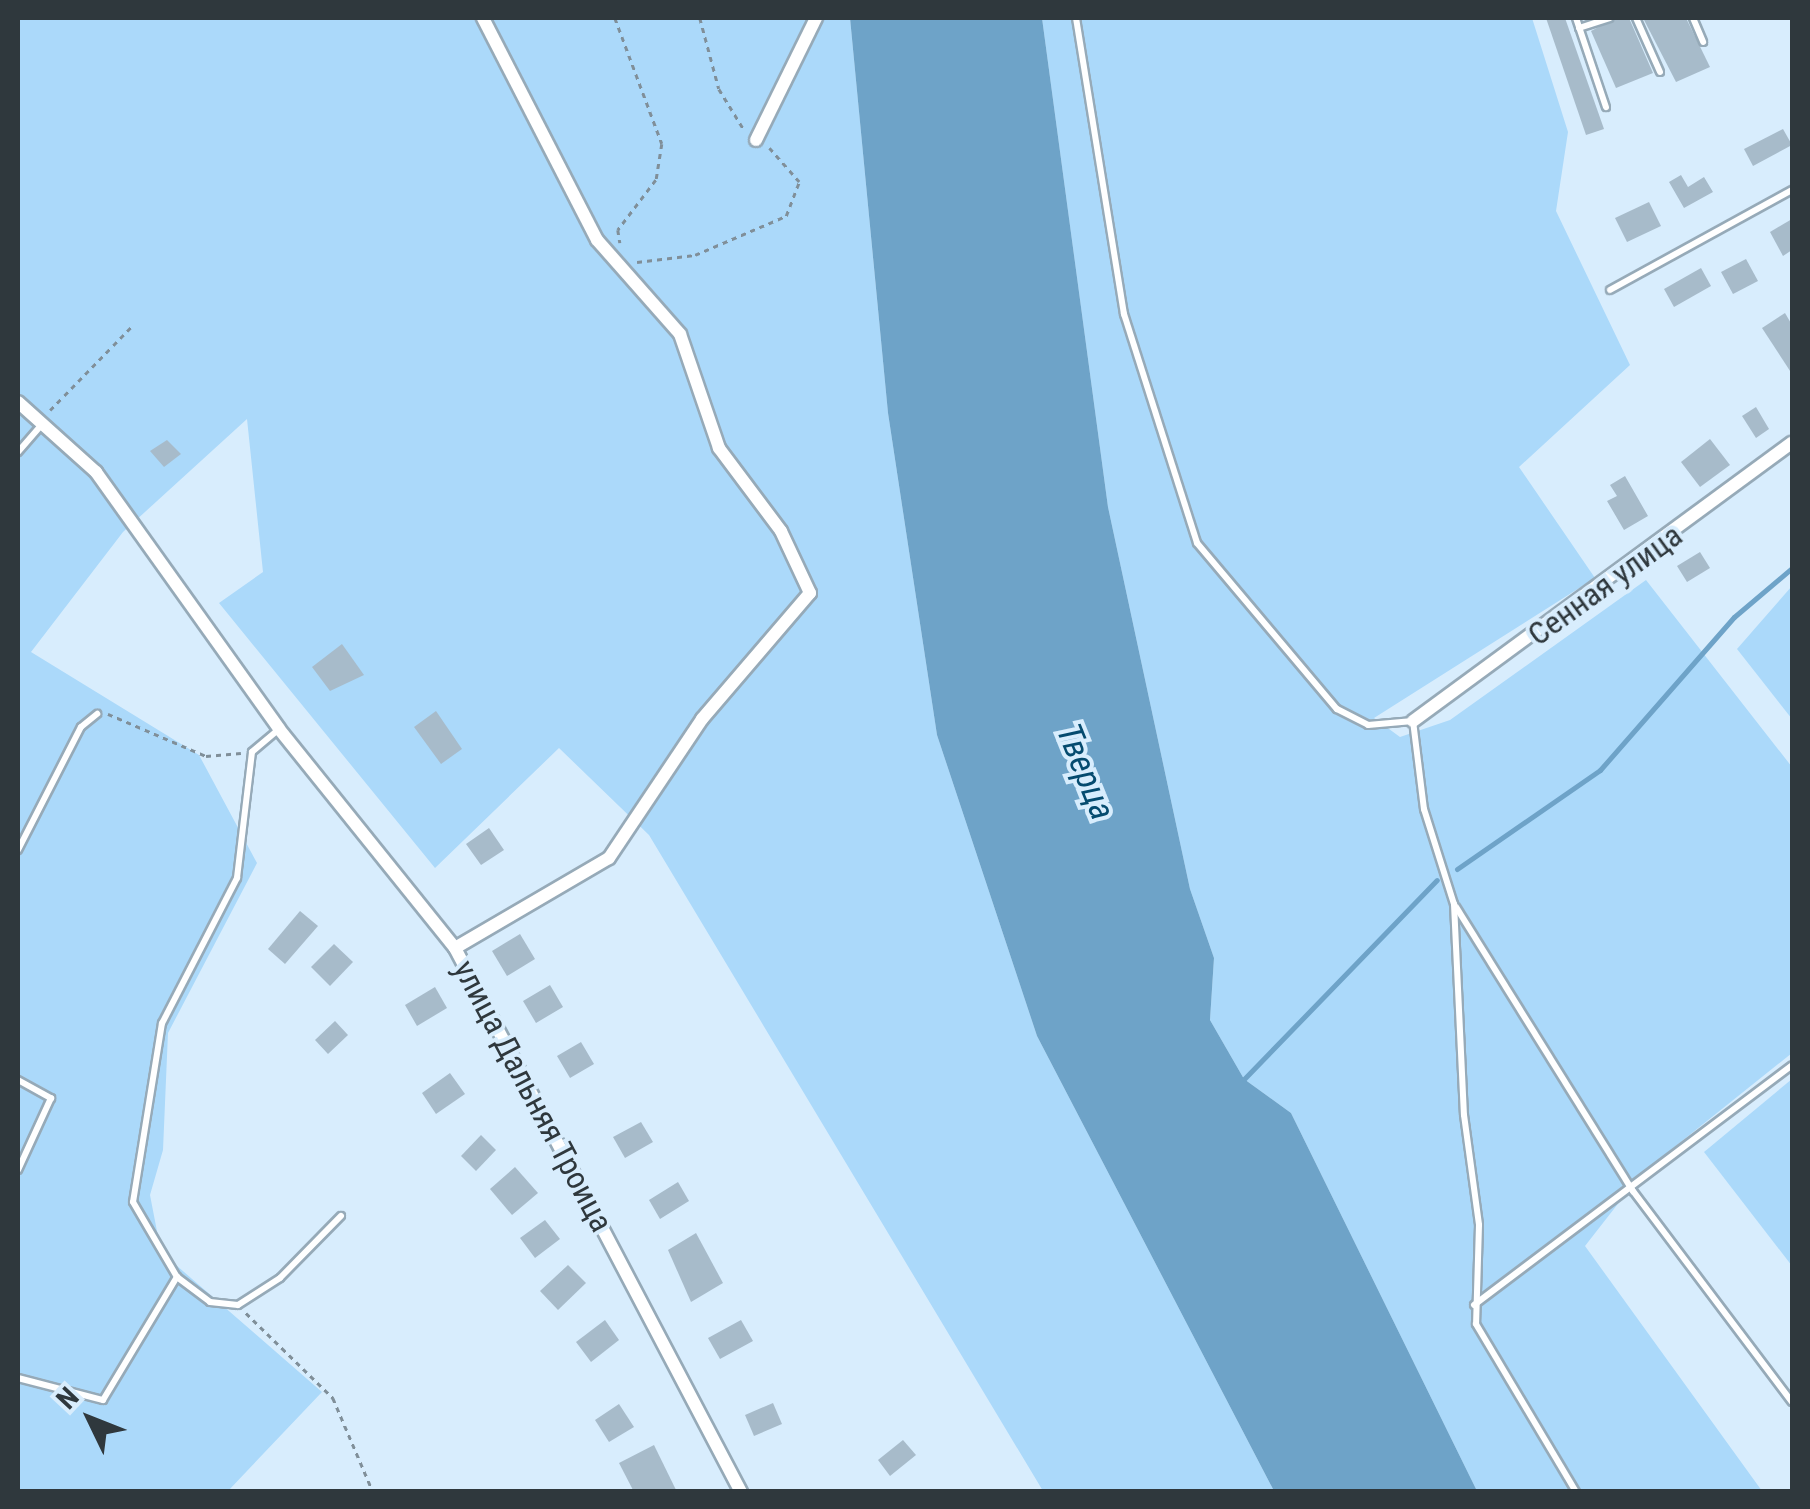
<!DOCTYPE html>
<html>
<head>
<meta charset="utf-8">
<style>
	body { margin:0 }
	#map { position:relative; width:1810px; height:1509px; overflow:hidden; background:#d8edfd; font-family:"Roboto Condensed",sans-serif }
	div>[style] { position:absolute }
	[style*='--x'] { left:calc(var(--x)*1px); top:calc(var(--y)*1px); width:calc(var(--w)*1px); rotate:calc(var(--a)*1deg) }
	.green>* { inset:0; background:#abd9fa }
	.water>* { inset:0; background:#6ea3c8 }
	.stream>* { height:5px; margin:-2.5px; padding:0 2.5px; transform-origin:2.5px; border-radius:2.5px; background:#6ea3c8 }
	.building>* { inset:0; background:#a7bbca }
	.path>* { height:2.5px; margin-top:-1.25px; transform-origin:0; background:repeating-linear-gradient(90deg,#808f99 0 5px,transparent 0 10px) }
	.roads { filter:drop-shadow(2px 0 #96aab8) drop-shadow(-2px 0 #96aab8) drop-shadow(0 2px #96aab8) drop-shadow(0 -2px #96aab8) }
	.service>* { height:6px; margin:-3px; padding:0 3px; transform-origin:3px; border-radius:3px; background:#fff }
	.minor>* { height:12px; margin:-6px; padding:0 6px; transform-origin:6px; border-radius:6px; background:#fff }
	span { translate:-50% -50%; white-space:nowrap; text-align:center; line-height:1.15; -webkit-text-stroke:8px #d8edfd; paint-order:stroke }
	.street-label { font-size:32px; color:#2f383d }
	.water-label { font-size:35px; color:#054b6f; font-style:italic }
	.frame { position:absolute; inset:0; border:20px solid #2f383d; pointer-events:none }
	.north { position:absolute; left:40px; top:1369px; width:100px; height:100px; -webkit-text-stroke:8px #d8edfd; paint-order:stroke; rotate:313deg; font-size:28px; font-weight:700; line-height:40px; text-align:center; color:#2f383d }
	.north::after { content:''; display:block; margin:auto; width:35px; height:45px; background:#2f383d; clip-path:polygon(50% 0,100% 100%,50% 72%,0 100%) }
</style>
</head>
<body>
<div id="map">
	<div class="green">
		<i style="clip-path:polygon(18px 18px,850px 18px,888px 413px,937px 735px,1037px 1036px,1274px 1491px,1043px 1491px,649px 835px,559px 748px,435px 868px,219px 603px,263px 572px,247px 419px,123px 532px,31px 652px,199px 755px,257px 863px,168px 1033px,163px 1150px,150px 1195px,161px 1252px,322px 1392px,228px 1491px,18px 1491px)"></i>
		<i style="clip-path:polygon(1042px 18px,1532px 18px,1568px 132px,1556px 211px,1630px 365px,1519px 467px,1595px 578px,1374px 718px,1400px 737px,1450px 720px,1646px 580px,1792px 767px,1792px 1053px,1642px 1173px,1585px 1246px,1762px 1491px,1477px 1491px,1291px 1113px,1244px 1079px,1210px 1020px,1214px 958px,1190px 889px,1108px 507px)"></i>
		<i style="clip-path:polygon(1792px 586px,1792px 719px,1737px 649px)"></i>
		<i style="clip-path:polygon(1792px 1079px,1792px 1266px,1704px 1152px)"></i>
	</div>
	<div class="water">
		<i style="clip-path:polygon(850px 18px,1042px 18px,1108px 507px,1190px 889px,1214px 958px,1210px 1020px,1244px 1079px,1291px 1113px,1477px 1491px,1274px 1491px,1037px 1036px,937px 735px,888px 413px)"></i>
	</div>
	<div class="stream">
		<i style="--x:1457;--y:869;--w:174;--a:-34.7"></i>
		<i style="--x:1600;--y:770;--w:203;--a:-48.8"></i>
		<i style="--x:1734;--y:617;--w:76;--a:-40.2"></i>
		<i style="--x:1244;--y:1079;--w:277;--a:-45.9"></i>
	</div>
	<div class="building">
		<i style="clip-path:polygon(1546px 18px,1565px 18px,1604px 129px,1586px 135px)"></i>
		<i style="clip-path:polygon(1616px 18px,1629px 18px,1653px 73px,1616px 88px,1591px 31px)"></i>
		<i style="clip-path:polygon(1643px 18px,1686px 18px,1710px 67px,1676px 82px)"></i>
		<i style="clip-path:polygon(1783px 129px,1792px 145px,1753px 166px,1744px 149px)"></i>
		<i style="clip-path:polygon(1681px 175px,1688px 187px,1704px 177px,1713px 192px,1684px 208px,1669px 182px)"></i>
		<i style="clip-path:polygon(1649px 202px,1661px 226px,1627px 242px,1615px 218px)"></i>
		<i style="clip-path:polygon(1792px 219px,1792px 250px,1783px 256px,1770px 232px)"></i>
		<i style="clip-path:polygon(1746px 259px,1758px 281px,1733px 294px,1721px 272px)"></i>
		<i style="clip-path:polygon(1701px 268px,1711px 286px,1674px 307px,1664px 289px)"></i>
		<i style="clip-path:polygon(1785px 313px,1792px 325px,1792px 374px,1762px 328px)"></i>
		<i style="clip-path:polygon(1756px 407px,1769px 429px,1756px 438px,1742px 416px)"></i>
		<i style="clip-path:polygon(1710px 439px,1730px 465px,1700px 487px,1681px 462px)"></i>
		<i style="clip-path:polygon(167px 440px,181px 454px,164px 467px,150px 451px)"></i>
		<i style="clip-path:polygon(1625px 476px,1648px 516px,1624px 530px,1607px 501px,1617px 496px,1610px 485px)"></i>
		<i style="clip-path:polygon(1700px 552px,1710px 568px,1687px 582px,1677px 566px)"></i>
		<i style="clip-path:polygon(342px 644px,364px 675px,330px 691px,312px 667px)"></i>
		<i style="clip-path:polygon(436px 711px,462px 749px,441px 764px,414px 727px)"></i>
		<i style="clip-path:polygon(489px 828px,504px 850px,481px 865px,466px 844px)"></i>
		<i style="clip-path:polygon(300px 911px,318px 926px,285px 964px,268px 949px)"></i>
		<i style="clip-path:polygon(520px 934px,535px 959px,507px 976px,492px 951px)"></i>
		<i style="clip-path:polygon(334px 944px,353px 962px,330px 986px,311px 967px)"></i>
		<i style="clip-path:polygon(550px 985px,563px 1007px,536px 1023px,523px 1001px)"></i>
		<i style="clip-path:polygon(435px 987px,447px 1008px,417px 1026px,405px 1005px)"></i>
		<i style="clip-path:polygon(335px 1021px,348px 1035px,328px 1054px,315px 1040px)"></i>
		<i style="clip-path:polygon(581px 1042px,594px 1064px,570px 1078px,557px 1056px)"></i>
		<i style="clip-path:polygon(450px 1073px,465px 1094px,436px 1114px,422px 1093px)"></i>
		<i style="clip-path:polygon(641px 1122px,653px 1142px,625px 1158px,613px 1137px)"></i>
		<i style="clip-path:polygon(481px 1135px,496px 1150px,476px 1171px,461px 1156px)"></i>
		<i style="clip-path:polygon(515px 1167px,538px 1193px,512px 1215px,490px 1189px)"></i>
		<i style="clip-path:polygon(678px 1182px,689px 1201px,660px 1219px,649px 1200px)"></i>
		<i style="clip-path:polygon(545px 1220px,560px 1239px,535px 1258px,520px 1238px)"></i>
		<i style="clip-path:polygon(696px 1233px,723px 1283px,691px 1302px,668px 1250px)"></i>
		<i style="clip-path:polygon(568px 1265px,586px 1283px,558px 1310px,540px 1291px)"></i>
		<i style="clip-path:polygon(605px 1320px,619px 1340px,591px 1362px,576px 1342px)"></i>
		<i style="clip-path:polygon(741px 1320px,753px 1341px,720px 1359px,708px 1338px)"></i>
		<i style="clip-path:polygon(773px 1403px,782px 1424px,754px 1436px,745px 1415px)"></i>
		<i style="clip-path:polygon(619px 1404px,634px 1427px,609px 1442px,595px 1420px)"></i>
		<i style="clip-path:polygon(903px 1440px,916px 1455px,890px 1476px,878px 1460px)"></i>
		<i style="clip-path:polygon(654px 1445px,677px 1492px,634px 1492px,619px 1463px)"></i>
	</div>
	<div class="path">
		<i style="--x:615;--y:18;--w:134;--a:69.5"></i>
		<i style="--x:662;--y:144;--w:36;--a:99"></i>
		<i style="--x:656;--y:180;--w:63;--a:127.2"></i>
		<i style="--x:618;--y:230;--w:13;--a:81"></i>
		<i style="--x:700;--y:18;--w:73;--a:75"></i>
		<i style="--x:719;--y:89;--w:46;--a:58.4"></i>
		<i style="--x:637;--y:262;--w:58;--a:-6.9"></i>
		<i style="--x:695;--y:255;--w:99;--a:-23.2"></i>
		<i style="--x:786;--y:216;--w:36;--a:-69"></i>
		<i style="--x:799;--y:182;--w:45;--a:-131.4"></i>
		<i style="--x:50;--y:410;--w:117;--a:-45.7"></i>
		<i style="--x:108;--y:714;--w:107;--a:23.2"></i>
		<i style="--x:206;--y:756;--w:35;--a:-5"></i>
		<i style="--x:246;--y:1313;--w:122;--a:44.3"></i>
		<i style="--x:333;--y:1398;--w:102;--a:66.9"></i>
	</div>
	<div class="roads">
		<div class="service">
			<i style="--x:1076;--y:18;--w:300;--a:80.8"></i>
			<i style="--x:1124;--y:314;--w:240;--a:72.3"></i>
			<i style="--x:1197;--y:543;--w:217;--a:49.9"></i>
			<i style="--x:1337;--y:709;--w:35;--a:27"></i>
			<i style="--x:1368;--y:725;--w:45;--a:-5.1"></i>
			<i style="--x:1413;--y:721;--w:89;--a:82.9"></i>
			<i style="--x:1424;--y:809;--w:100;--a:72.5"></i>
			<i style="--x:1454;--y:904;--w:211;--a:87.3"></i>
			<i style="--x:1464;--y:1115;--w:111;--a:82.2"></i>
			<i style="--x:1479;--y:1225;--w:99;--a:91.7"></i>
			<i style="--x:1476;--y:1324;--w:196;--a:59.2"></i>
			<i style="--x:1576;--y:18;--w:94;--a:71.4"></i>
			<i style="--x:1636;--y:18;--w:59;--a:66"></i>
			<i style="--x:1693;--y:18;--w:26;--a:67"></i>
			<i style="--x:1579;--y:28;--w:32;--a:-18"></i>
			<i style="--x:1610;--y:290;--w:208;--a:-28.8"></i>
			<i style="--x:18;--y:452;--w:38;--a:-49"></i>
			<i style="--x:278;--y:730;--w:34;--a:140"></i>
			<i style="--x:252;--y:752;--w:127;--a:96.8"></i>
			<i style="--x:237;--y:878;--w:163;--a:117.3"></i>
			<i style="--x:162;--y:1023;--w:181;--a:99.2"></i>
			<i style="--x:133;--y:1202;--w:87;--a:59.6"></i>
			<i style="--x:177;--y:1277;--w:41;--a:37.1"></i>
			<i style="--x:210;--y:1302;--w:28;--a:6"></i>
			<i style="--x:238;--y:1305;--w:50;--a:-32.7"></i>
			<i style="--x:280;--y:1278;--w:87;--a:-45.5"></i>
			<i style="--x:18;--y:850;--w:138;--a:-62.9"></i>
			<i style="--x:81;--y:727;--w:21;--a:-39"></i>
			<i style="--x:1456;--y:907;--w:335;--a:58.1"></i>
			<i style="--x:1633;--y:1191;--w:264;--a:53"></i>
			<i style="--x:18;--y:1080;--w:38;--a:29"></i>
			<i style="--x:51;--y:1098;--w:79;--a:114.6"></i>
			<i style="--x:1474;--y:1305;--w:398;--a:-37"></i>
			<i style="--x:18;--y:1378;--w:88;--a:14.5"></i>
			<i style="--x:103;--y:1400;--w:144;--a:-59"></i>
		</div>
		<div class="minor">
			<i style="--x:756;--y:140;--w:136;--a:-63.8"></i>
			<i style="--x:18;--y:402;--w:105;--a:41.9"></i>
			<i style="--x:96;--y:472;--w:315;--a:54.5"></i>
			<i style="--x:279;--y:729;--w:281;--a:51.2"></i>
			<i style="--x:455;--y:948;--w:615;--a:62.27"></i>
			<i style="--x:1413;--y:721;--w:470;--a:-36.3"></i>
			<i style="--x:455;--y:948;--w:178;--a:-30.3"></i>
			<i style="--x:609;--y:858;--w:167;--a:-56.2"></i>
			<i style="--x:702;--y:719;--w:166;--a:-49.4"></i>
			<i style="--x:810;--y:593;--w:68;--a:-115.1"></i>
			<i style="--x:781;--y:531;--w:104;--a:-126.8"></i>
			<i style="--x:719;--y:448;--w:120;--a:-108.9"></i>
			<i style="--x:680;--y:334;--w:125;--a:-131.4"></i>
			<i style="--x:597;--y:240;--w:250;--a:-117.2"></i>
		</div>
	</div>
	<div class="street-label">
		<span style="left:1605px;top:585px;rotate:-36deg">Сенная улица</span>
		<span style="left:533px;top:1096px;rotate:62deg">улица Дальняя Троица</span>
	</div>
	<div class="water-label">
		<span style="left:1085px;top:772px;rotate:68deg">Тверца</span>
	</div>
	<div class="frame"></div>
	<div class="north">N</div>
</div>
</body>
</html>
